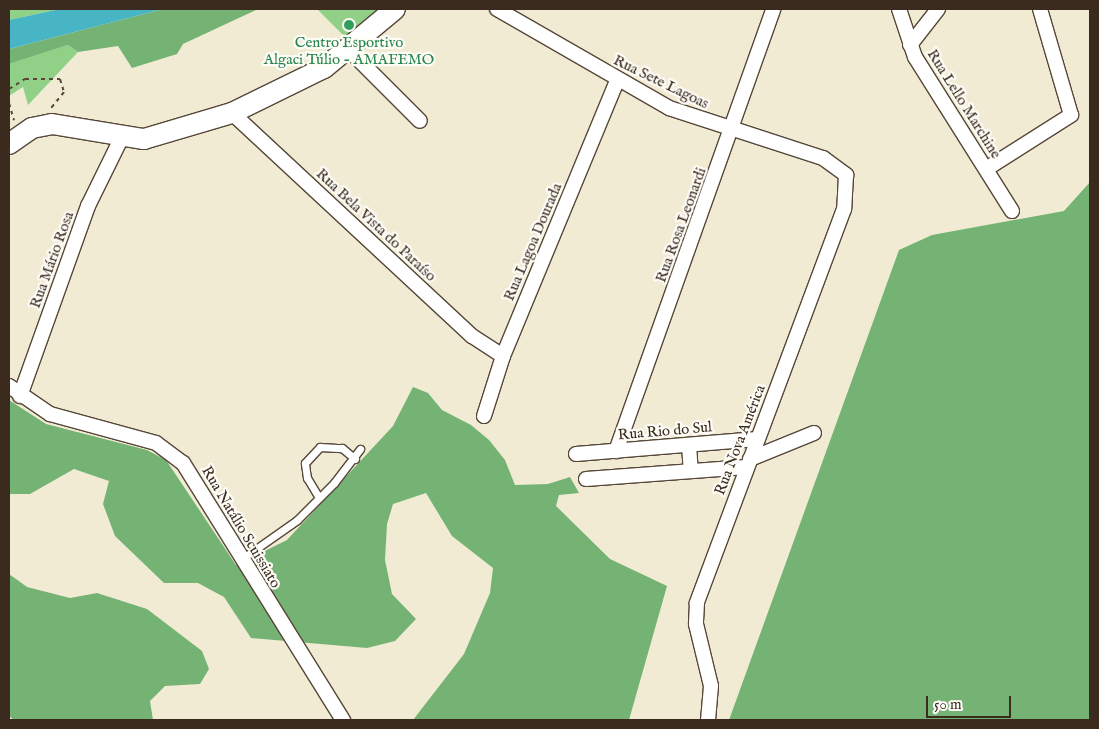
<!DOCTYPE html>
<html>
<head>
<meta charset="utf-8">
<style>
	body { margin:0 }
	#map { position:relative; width:1099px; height:729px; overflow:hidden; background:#f1ebd3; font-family:"IM FELL English",serif }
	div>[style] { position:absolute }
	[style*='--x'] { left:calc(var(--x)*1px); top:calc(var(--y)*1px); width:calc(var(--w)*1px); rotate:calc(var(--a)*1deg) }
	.green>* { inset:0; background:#91d187 }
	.forest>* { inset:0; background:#74b374 }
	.water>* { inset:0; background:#48b5c4 }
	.path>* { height:2px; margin-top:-1px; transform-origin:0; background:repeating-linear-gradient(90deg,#564739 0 4px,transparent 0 8px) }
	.roads { filter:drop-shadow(1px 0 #564739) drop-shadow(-1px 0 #564739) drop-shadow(0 1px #564739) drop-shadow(0 -1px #564739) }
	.lane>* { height:7px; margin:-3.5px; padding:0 3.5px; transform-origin:3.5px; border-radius:3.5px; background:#fff }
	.street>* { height:14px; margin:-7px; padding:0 7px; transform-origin:7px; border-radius:7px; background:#fff }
	.secondary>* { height:20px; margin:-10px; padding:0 10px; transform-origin:10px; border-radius:10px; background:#fff }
	.dots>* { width:14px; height:14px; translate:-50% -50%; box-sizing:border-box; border:2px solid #fdfcf7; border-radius:50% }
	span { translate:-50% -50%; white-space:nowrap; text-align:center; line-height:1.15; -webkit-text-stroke:4.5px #fdfcf7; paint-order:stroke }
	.leisure-label { font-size:15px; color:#27864d }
	.street-label { font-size:15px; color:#3b2a1e }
	.frame { position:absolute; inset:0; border:10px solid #3b2a1e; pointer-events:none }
	.scale { position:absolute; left:926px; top:696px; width:85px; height:22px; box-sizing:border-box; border:2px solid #3b2a1e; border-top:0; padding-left:6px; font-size:15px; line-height:18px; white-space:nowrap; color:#3b2a1e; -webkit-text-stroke:4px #fdfcf7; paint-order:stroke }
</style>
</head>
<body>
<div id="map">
	<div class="green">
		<i style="clip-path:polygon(9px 9px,60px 9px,9px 20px)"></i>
		<i style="clip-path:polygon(317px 9px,382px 9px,349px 41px)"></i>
		<i style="clip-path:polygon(68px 45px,78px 52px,28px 105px,23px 87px,9px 96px,9px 64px)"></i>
	</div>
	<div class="forest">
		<i style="clip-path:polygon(163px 9px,258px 9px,183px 44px,177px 54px,132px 68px,118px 46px,78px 52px,68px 45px,9px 64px,9px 49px)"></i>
		<i style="clip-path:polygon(1090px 182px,1090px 720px,729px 720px,899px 250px,932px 235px,1064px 211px)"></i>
		<i style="clip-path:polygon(413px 387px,428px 393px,442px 410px,471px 425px,489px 440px,505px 460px,515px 485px,548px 484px,570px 477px,579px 493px,559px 495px,556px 506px,610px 559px,667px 586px,629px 720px,413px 720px,464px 654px,490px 593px,493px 568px,452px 536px,426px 493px,393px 504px,387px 524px,385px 560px,392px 594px,416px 619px,395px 641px,367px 648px,251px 638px,224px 597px,198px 583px,164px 583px,115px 536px,103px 504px,109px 481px,74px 469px,30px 494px,9px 494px,9px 400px,46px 424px,147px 450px,166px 460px,236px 565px,287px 540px,393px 426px)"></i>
		<i style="clip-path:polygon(9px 574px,27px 587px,70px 598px,97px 593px,147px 609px,202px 651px,209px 669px,200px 684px,165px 686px,150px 701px,153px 720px,14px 720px,9px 716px)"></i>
	</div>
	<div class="water">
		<i style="clip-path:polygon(60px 9px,163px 9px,9px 49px,9px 20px)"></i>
	</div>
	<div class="path">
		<i style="--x:9;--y:89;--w:19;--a:-32"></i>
		<i style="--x:25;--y:79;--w:35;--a:0"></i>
		<i style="--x:60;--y:79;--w:14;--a:73"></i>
		<i style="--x:64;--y:92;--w:22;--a:129"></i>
		<i style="--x:9;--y:103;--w:18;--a:74"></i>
	</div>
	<div class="roads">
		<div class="lane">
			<i style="--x:318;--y:496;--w:21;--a:-121"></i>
			<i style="--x:307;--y:478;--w:15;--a:-98"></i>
			<i style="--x:305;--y:463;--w:22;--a:-47"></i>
			<i style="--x:320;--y:447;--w:22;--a:3"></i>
			<i style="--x:342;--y:448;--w:17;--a:40"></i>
			<i style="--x:243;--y:558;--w:66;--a:-35.1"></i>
			<i style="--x:297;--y:520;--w:52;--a:-45"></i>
			<i style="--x:334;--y:483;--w:43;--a:-52.6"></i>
		</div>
		<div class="street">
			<i style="--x:497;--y:9;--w:198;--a:29.9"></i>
			<i style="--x:669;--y:108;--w:162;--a:18"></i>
			<i style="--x:823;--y:158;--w:29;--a:36"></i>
			<i style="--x:846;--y:175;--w:34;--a:93"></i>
			<i style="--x:844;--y:209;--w:421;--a:110.5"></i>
			<i style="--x:697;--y:603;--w:21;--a:93"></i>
			<i style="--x:696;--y:624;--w:64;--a:76.4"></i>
			<i style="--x:711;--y:686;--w:34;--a:95"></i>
			<i style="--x:899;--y:9;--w:51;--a:71.6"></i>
			<i style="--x:915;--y:57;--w:182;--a:57.8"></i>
			<i style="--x:910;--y:45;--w:46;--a:-52.1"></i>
			<i style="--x:349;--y:50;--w:100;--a:45"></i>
			<i style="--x:232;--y:113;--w:328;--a:42.9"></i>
			<i style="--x:472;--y:336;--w:37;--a:33"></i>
			<i style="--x:986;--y:169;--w:101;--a:-32.4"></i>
			<i style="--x:1071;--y:115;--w:110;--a:-106.3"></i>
			<i style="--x:9;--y:386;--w:50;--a:34.3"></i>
			<i style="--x:50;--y:414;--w:110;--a:15.3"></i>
			<i style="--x:156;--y:443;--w:34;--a:37"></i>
			<i style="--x:183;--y:463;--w:303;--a:58.1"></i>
			<i style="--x:20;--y:396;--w:202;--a:-70.3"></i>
			<i style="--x:88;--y:206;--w:75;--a:-63.8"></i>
			<i style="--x:484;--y:416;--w:63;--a:-72.4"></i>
			<i style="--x:503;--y:356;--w:298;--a:-67.5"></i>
			<i style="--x:689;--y:445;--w:26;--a:86"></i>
			<i style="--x:616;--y:451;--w:469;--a:-70.4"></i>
			<i style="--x:576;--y:454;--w:182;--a:-4.7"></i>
			<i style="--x:750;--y:459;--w:69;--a:-22.1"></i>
			<i style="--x:586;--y:479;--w:161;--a:-4.3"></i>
		</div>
		<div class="secondary">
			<i style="--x:9;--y:144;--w:28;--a:-35"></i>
			<i style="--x:32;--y:128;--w:20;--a:-11"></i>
			<i style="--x:52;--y:124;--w:93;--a:9.3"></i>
			<i style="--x:144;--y:139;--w:92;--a:-16.5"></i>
			<i style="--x:232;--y:113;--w:102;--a:-26.1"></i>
			<i style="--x:324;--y:68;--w:92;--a:-39.7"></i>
		</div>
	</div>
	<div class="dots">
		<i style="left:349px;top:25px;background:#2e9e5b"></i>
	</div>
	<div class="leisure-label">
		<span style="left:349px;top:51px">Centro Esportivo<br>Algaci Túlio - AMAFEMO</span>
	</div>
	<div class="street-label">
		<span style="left:661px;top:82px;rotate:26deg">Rua Sete Lagoas</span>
		<span style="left:964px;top:104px;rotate:58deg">Rua Lello Marchine</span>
		<span style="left:376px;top:225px;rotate:43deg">Rua Bela Vista do Paraíso</span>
		<span style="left:681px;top:225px;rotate:-70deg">Rua Rosa Leonardi</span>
		<span style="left:533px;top:242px;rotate:-67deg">Rua Lagoa Dourada</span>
		<span style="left:52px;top:260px;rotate:-70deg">Rua Mário Rosa</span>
		<span style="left:665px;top:431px;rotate:-5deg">Rua Rio do Sul</span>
		<span style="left:740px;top:440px;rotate:-69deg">Rua Nova América</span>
		<span style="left:241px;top:527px;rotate:59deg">Rua Natálio Scuissiato</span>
	</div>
	<div class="frame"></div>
	<div class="scale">50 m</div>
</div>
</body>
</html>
